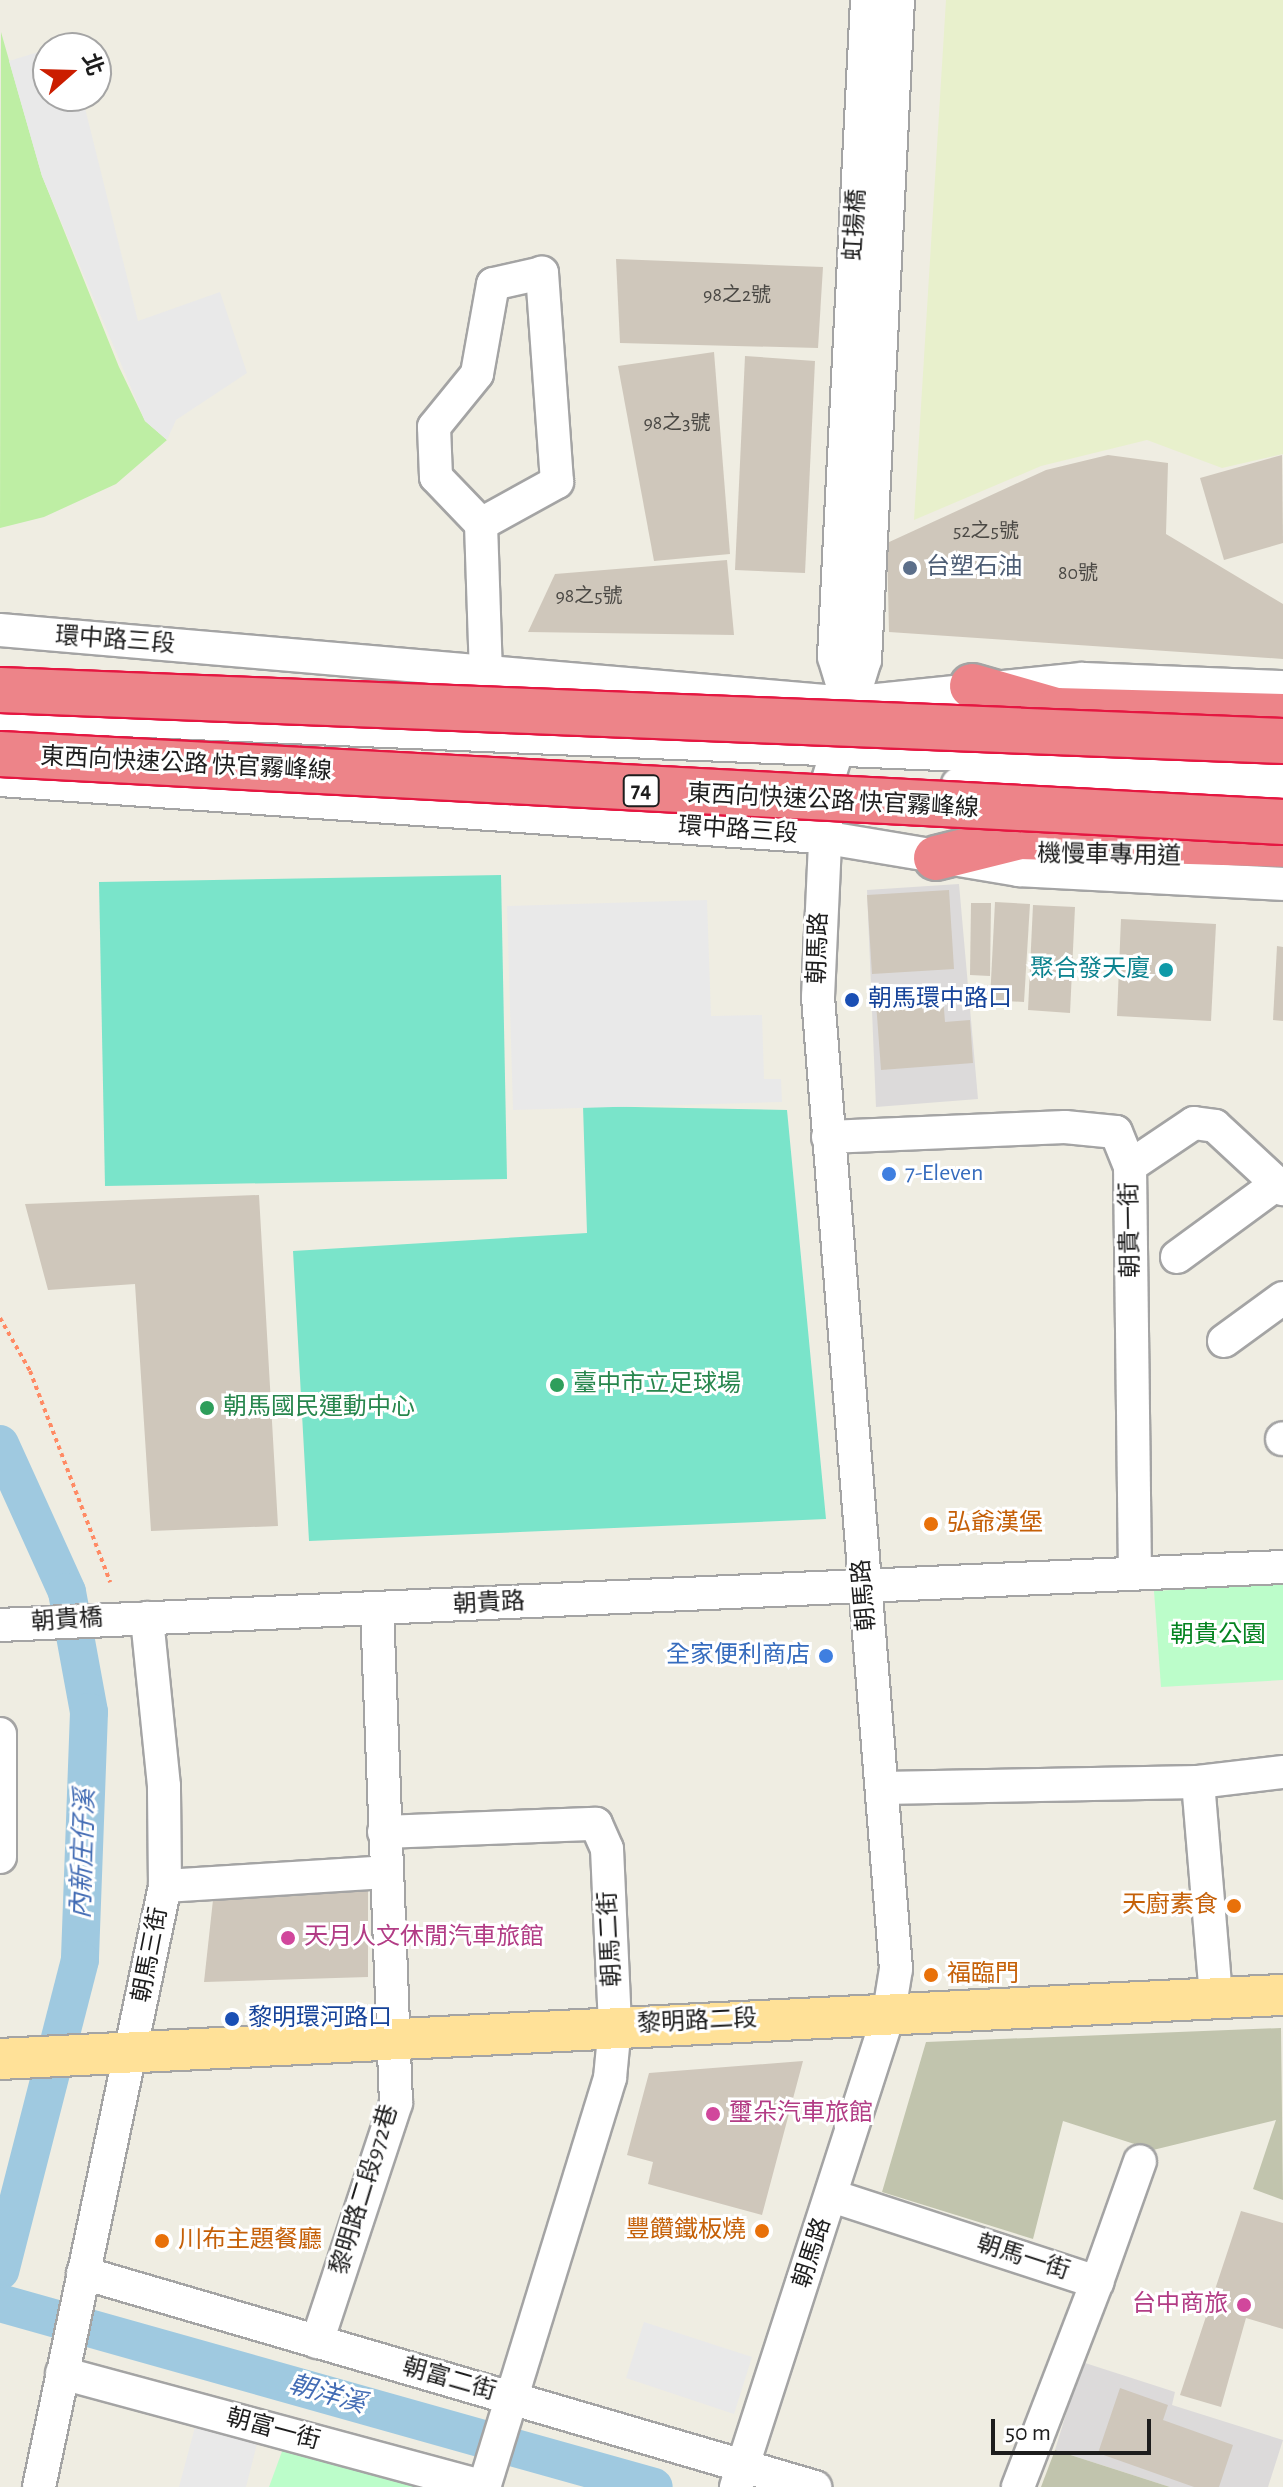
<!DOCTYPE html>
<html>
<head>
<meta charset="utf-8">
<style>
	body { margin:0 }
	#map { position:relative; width:1283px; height:2487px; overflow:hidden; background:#efede2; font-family:"Alegreya Sans","Noto Sans TC",sans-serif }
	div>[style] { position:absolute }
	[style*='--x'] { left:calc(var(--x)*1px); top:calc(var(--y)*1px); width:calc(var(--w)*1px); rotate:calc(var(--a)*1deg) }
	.residential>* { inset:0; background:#dcdada }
	.construction>* { inset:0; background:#c1c4ad }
	.farmland>* { inset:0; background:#e8f0cc }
	.grass>* { inset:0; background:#beeea4 }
	.park>* { inset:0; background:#bcfdca }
	.pitch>* { inset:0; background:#7ae4ca }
	.parking>* { inset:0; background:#e9e9e9 }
	.river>* { height:38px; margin:-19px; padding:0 19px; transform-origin:19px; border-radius:19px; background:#9fc9e0 }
	.building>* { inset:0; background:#cfc7bb }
	.path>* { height:4px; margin-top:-2px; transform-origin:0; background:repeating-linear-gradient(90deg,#ff8a64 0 4px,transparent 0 8px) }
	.roads { filter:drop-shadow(2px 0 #a4a4a4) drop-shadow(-2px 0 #a4a4a4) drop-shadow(0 2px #a4a4a4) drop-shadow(0 -2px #a4a4a4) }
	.minor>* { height:32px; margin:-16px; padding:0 16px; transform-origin:16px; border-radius:16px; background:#fff }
	.major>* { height:40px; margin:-20px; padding:0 20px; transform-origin:20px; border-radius:20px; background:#ffe198 }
	.highway>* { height:44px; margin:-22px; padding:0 22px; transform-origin:22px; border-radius:22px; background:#ed8489 }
	.bridges { filter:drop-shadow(2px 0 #e51741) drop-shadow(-2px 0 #e51741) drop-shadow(0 2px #e51741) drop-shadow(0 -2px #e51741) }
	.highway-bridge>* { height:44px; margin:-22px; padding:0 22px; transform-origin:22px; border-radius:22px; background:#ed8489 }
	.dots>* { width:22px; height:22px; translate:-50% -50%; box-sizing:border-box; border:4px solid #fff; border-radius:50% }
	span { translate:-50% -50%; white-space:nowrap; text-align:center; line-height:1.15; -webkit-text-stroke:6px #fff; paint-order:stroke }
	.number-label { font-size:20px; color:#4a4844 }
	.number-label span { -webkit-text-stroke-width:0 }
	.shield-label span { padding:2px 6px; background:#fff; border:2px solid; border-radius:6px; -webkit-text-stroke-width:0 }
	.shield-label { font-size:22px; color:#1d1d1d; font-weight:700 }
	.street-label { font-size:24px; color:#1d1d1d }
	.service-label { font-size:24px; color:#4e5e75 }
	.left { translate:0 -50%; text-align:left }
	.culture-label { font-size:24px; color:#0d838f }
	.right { translate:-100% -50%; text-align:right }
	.transit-label { font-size:24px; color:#164399 }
	.shop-label { font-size:24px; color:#366cbe }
	.leisure-label { font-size:24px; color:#27864d }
	.food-label { font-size:24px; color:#c56008 }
	.park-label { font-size:24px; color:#048320 }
	.hotel-label { font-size:24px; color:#b23c85 }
	.water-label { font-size:26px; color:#436cb4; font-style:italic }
	.north { position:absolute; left:32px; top:32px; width:80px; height:80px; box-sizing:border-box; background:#fff; border:2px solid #a5a5a5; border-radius:50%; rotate:70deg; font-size:22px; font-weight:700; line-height:32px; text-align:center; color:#1d1d1d }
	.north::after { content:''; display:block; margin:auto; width:28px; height:36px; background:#cb1d00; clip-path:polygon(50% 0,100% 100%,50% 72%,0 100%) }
	.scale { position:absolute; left:991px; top:2419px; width:160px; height:36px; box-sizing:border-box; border:4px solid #1d1d1d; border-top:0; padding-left:10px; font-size:24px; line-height:28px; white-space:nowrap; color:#1d1d1d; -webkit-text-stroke:6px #fff; paint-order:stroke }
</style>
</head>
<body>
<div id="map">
	<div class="residential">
		<i style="clip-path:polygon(959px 884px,978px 1099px,876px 1107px,867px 890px)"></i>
		<i style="clip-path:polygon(1082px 2362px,1175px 2392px,1172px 2405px,1283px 2440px,1268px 2487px,1170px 2487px,1055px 2450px)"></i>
	</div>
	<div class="construction">
		<i style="clip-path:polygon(1281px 2028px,1283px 2200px,1253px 2189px,1276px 2120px,1153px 2150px,1063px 2121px,1033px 2239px,882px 2192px,926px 2042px)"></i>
		<i style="clip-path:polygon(1055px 2450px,1170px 2487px,1041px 2487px)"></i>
	</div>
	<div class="farmland">
		<i style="clip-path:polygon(946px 0,1283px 0,1283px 454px,1222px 468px,1147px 440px,1041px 466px,914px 520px)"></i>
	</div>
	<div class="grass">
		<i style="clip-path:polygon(1px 32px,42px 176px,119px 367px,145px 421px,167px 440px,116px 484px,44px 517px,0 528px)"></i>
	</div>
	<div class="park">
		<i style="clip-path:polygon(1283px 1584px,1283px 1680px,1161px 1687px,1154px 1591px)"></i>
		<i style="clip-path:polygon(284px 2446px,422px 2487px,269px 2487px)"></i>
	</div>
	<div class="pitch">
		<i style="clip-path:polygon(501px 875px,507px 1179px,105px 1186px,99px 882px)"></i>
		<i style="clip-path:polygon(583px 1106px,787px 1110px,826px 1519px,309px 1541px,293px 1251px,587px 1233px)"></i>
	</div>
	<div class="parking">
		<i style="clip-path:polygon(48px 49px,48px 96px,82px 96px,138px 321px,220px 292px,247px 373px,176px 420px,167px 440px,145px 421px,42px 176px,9px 61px)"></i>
		<i style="clip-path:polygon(707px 900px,711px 1016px,762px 1015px,764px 1079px,781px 1079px,782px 1102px,513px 1110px,507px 906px)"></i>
		<i style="clip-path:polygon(644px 2322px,752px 2357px,734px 2414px,626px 2378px)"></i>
		<i style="clip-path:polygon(195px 2427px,257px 2444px,246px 2487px,179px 2487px)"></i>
	</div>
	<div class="river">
		<i style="--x:0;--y:1444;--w:162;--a:65.6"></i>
		<i style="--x:67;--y:1592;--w:122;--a:79.6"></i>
		<i style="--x:89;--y:1712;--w:248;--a:92.1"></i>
		<i style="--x:80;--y:1960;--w:321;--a:104.4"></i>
		<i style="--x:0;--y:2303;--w:679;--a:15.71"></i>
	</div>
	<div class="building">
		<i style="clip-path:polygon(616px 259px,823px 267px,818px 348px,620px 343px)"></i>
		<i style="clip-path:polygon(714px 352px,730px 554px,654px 561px,618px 366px)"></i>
		<i style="clip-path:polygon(745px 356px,815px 361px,805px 573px,735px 570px)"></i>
		<i style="clip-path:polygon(1108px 455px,1168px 463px,1166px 534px,1283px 604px,1283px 659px,889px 632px,887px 543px,1046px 470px)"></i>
		<i style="clip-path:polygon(1282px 455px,1283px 543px,1224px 560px,1200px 478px)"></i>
		<i style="clip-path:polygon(727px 560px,734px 635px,528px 632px,555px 574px)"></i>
		<i style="clip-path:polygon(949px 890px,954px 969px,872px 974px,867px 895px)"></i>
		<i style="clip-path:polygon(995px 902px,1030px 904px,1024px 1002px,990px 1000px)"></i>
		<i style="clip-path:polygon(971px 903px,991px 903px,990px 976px,970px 975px)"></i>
		<i style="clip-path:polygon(1033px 905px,1075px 907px,1070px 1013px,1028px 1010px)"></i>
		<i style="clip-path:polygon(1121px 919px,1216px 924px,1211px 1021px,1117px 1016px)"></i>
		<i style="clip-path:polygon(1277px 946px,1283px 947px,1283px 1021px,1273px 1020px)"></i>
		<i style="clip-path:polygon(918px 986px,920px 998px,943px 996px,945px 1022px,970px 1020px,973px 1063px,881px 1070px,875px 989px)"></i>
		<i style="clip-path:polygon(259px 1195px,278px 1526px,151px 1531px,135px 1284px,48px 1290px,25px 1204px)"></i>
		<i style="clip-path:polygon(368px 1887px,368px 1977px,204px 1982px,213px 1900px)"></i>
		<i style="clip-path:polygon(803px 2061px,762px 2215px,648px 2184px,653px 2162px,627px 2155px,649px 2073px)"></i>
		<i style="clip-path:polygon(1241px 2211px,1283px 2223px,1283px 2329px,1246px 2318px,1221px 2407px,1180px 2395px)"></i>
		<i style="clip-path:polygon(1120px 2388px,1168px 2405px,1163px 2420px,1233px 2445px,1219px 2487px,1194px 2487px,1098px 2453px)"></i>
	</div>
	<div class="path">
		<i style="--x:0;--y:1318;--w:61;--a:60.5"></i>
		<i style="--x:30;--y:1371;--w:226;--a:69.2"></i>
	</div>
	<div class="roads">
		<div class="minor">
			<i style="--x:481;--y:524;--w:87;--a:-28.9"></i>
			<i style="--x:557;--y:482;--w:210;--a:-94.1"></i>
			<i style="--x:542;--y:273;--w:50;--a:167.3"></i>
			<i style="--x:493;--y:284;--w:91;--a:100.1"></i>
			<i style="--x:477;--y:374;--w:68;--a:129.1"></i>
			<i style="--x:434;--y:427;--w:50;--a:87.7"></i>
			<i style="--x:436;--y:477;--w:65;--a:46.2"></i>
			<i style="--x:481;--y:524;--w:149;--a:88.1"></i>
			<i style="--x:0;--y:630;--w:851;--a:4.92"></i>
			<i style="--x:848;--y:703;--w:235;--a:-5.9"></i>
			<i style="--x:1082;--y:679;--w:201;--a:2.3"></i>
			<i style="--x:848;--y:703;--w:48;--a:-106.9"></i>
			<i style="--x:834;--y:657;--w:658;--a:-87.12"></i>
			<i style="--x:0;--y:715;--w:1284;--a:2.37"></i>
			<i style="--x:0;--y:780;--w:824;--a:3.97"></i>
			<i style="--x:822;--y:837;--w:200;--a:9.5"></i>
			<i style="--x:1019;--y:870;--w:264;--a:3"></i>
			<i style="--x:958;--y:784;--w:325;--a:1.8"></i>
			<i style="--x:828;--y:1137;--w:237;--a:-2.4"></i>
			<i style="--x:1065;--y:1127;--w:51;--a:5.6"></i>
			<i style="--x:1116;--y:1132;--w:37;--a:68"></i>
			<i style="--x:1130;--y:1166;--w:406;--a:89.3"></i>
			<i style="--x:1130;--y:1166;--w:77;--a:-33.9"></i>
			<i style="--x:1194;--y:1123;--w:21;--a:8"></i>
			<i style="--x:1215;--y:1126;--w:93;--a:42.8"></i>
			<i style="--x:1177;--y:1257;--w:125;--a:-36.2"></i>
			<i style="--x:1224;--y:1341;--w:73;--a:-36.1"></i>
			<i style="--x:1282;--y:1439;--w:1;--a:-45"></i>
			<i style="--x:0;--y:1625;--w:1284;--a:-2.59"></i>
			<i style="--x:0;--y:1734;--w:123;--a:90"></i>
			<i style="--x:1198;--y:1782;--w:217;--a:85.2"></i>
			<i style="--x:882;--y:1788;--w:316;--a:-1.1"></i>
			<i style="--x:1198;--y:1782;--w:86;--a:-6.7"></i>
			<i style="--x:384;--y:1832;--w:212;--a:-2.2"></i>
			<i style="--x:596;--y:1824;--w:27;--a:66"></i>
			<i style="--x:607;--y:1849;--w:177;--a:87.4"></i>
			<i style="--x:615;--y:2026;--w:52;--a:95.5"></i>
			<i style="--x:610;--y:2078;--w:428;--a:107.1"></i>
			<i style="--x:165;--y:1886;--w:221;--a:-3.6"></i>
			<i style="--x:832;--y:2196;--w:279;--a:18"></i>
			<i style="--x:1097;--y:2282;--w:220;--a:111.1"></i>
			<i style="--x:83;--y:2273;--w:763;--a:16.3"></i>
			<i style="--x:1097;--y:2282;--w:128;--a:-70.4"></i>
			<i style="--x:317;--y:2342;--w:252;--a:-71.7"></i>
			<i style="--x:396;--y:2103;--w:492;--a:-92.2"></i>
			<i style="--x:62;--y:2373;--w:438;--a:15.1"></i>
			<i style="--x:39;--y:2487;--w:614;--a:-78.16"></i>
			<i style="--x:165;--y:1886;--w:100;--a:-90.6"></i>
			<i style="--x:164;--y:1786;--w:169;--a:-95.8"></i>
			<i style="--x:736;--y:2487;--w:499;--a:-72.1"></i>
			<i style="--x:889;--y:2012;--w:44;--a:-80.8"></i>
			<i style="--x:896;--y:1969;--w:975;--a:-94.59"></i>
			<i style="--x:818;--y:997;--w:217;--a:-87.4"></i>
			<i style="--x:828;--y:780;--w:126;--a:-72.9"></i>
			<i style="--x:865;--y:660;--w:661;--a:-87.14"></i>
		</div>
		<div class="major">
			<i style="--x:0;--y:2059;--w:1285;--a:-2.86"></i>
		</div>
		<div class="highway">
			<i style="--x:972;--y:686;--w:87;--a:15.9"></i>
			<i style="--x:1056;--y:710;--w:227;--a:1.5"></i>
			<i style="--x:936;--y:858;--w:87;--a:-14"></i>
			<i style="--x:1020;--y:837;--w:263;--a:1.7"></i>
		</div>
	</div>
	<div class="bridges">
		<div class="highway-bridge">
			<i style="--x:0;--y:690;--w:1284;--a:2.28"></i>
			<i style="--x:0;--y:754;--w:1285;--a:3.03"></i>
		</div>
	</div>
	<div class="dots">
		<i style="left:910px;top:568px;background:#5c6f8a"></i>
		<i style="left:1166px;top:970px;background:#0f9aa8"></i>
		<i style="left:852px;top:1000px;background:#1a4fb4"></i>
		<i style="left:889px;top:1174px;background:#3f7fe0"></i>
		<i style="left:557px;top:1385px;background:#2e9e5b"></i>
		<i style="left:207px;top:1408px;background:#2e9e5b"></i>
		<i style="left:931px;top:1524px;background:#e8710a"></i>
		<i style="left:826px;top:1656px;background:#3f7fe0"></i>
		<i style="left:1234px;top:1906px;background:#e8710a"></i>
		<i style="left:288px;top:1938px;background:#d1479c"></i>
		<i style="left:931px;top:1975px;background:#e8710a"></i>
		<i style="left:232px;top:2019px;background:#1a4fb4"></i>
		<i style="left:713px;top:2114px;background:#d1479c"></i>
		<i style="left:762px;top:2231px;background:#e8710a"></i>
		<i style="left:162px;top:2241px;background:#e8710a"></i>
		<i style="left:1244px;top:2305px;background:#d1479c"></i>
	</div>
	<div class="number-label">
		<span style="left:737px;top:295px">98之2號</span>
		<span style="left:677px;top:423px">98之3號</span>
		<span style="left:986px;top:531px">52之5號</span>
		<span style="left:1078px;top:573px">80號</span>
		<span style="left:589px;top:596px">98之5號</span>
	</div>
	<div class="shield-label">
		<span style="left:641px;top:791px">74</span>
	</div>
	<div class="street-label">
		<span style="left:856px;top:225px;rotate:-87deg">虹揚橋</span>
		<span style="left:115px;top:641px;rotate:4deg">環中路三段</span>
		<span style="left:186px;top:765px;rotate:3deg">東西向快速公路 快官霧峰線</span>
		<span style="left:833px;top:802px;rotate:3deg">東西向快速公路 快官霧峰線</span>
		<span style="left:738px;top:831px;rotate:4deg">環中路三段</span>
		<span style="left:1109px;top:856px;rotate:1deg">機慢車專用道</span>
		<span style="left:819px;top:948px;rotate:-88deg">朝馬路</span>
		<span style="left:1131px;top:1230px;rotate:-91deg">朝貴一街</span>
		<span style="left:865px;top:1595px;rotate:-95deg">朝馬路</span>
		<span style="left:489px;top:1604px;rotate:-3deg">朝貴路</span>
		<span style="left:67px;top:1621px;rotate:-4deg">朝貴橋</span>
		<span style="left:611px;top:1939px;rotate:-93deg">朝馬二街</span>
		<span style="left:151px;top:1955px;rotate:-79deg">朝馬三街</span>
		<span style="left:697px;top:2022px;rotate:-3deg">黎明路二段</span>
		<span style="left:365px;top:2190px;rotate:-73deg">黎明路二段972巷</span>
		<span style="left:813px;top:2253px;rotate:-72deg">朝馬路</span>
		<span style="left:1023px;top:2258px;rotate:18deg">朝馬一街</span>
		<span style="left:449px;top:2380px;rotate:16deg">朝富二街</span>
		<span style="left:273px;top:2430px;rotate:15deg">朝富一街</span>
	</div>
	<div class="service-label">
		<span class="left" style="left:926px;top:568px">台塑石油</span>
	</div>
	<div class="culture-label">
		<span class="right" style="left:1150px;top:970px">聚合發天廈</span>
	</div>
	<div class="transit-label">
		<span class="left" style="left:868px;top:1000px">朝馬環中路口</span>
		<span class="left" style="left:248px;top:2019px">黎明環河路口</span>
	</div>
	<div class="shop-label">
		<span class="left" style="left:905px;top:1174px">7-Eleven</span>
		<span class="right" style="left:810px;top:1656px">全家便利商店</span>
	</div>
	<div class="leisure-label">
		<span class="left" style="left:573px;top:1385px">臺中市立足球場</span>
		<span class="left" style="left:223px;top:1408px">朝馬國民運動中心</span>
	</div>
	<div class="food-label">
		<span class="left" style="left:947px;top:1524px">弘爺漢堡</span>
		<span class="right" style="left:1218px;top:1906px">天廚素食</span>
		<span class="left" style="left:947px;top:1975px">福臨門</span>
		<span class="right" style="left:746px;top:2231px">豐饡鐵板燒</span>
		<span class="left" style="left:178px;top:2241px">川布主題餐廳</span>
	</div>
	<div class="park-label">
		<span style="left:1218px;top:1636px">朝貴公園</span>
	</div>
	<div class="hotel-label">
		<span class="left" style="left:304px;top:1938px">天月人文休閒汽車旅館</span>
		<span class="left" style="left:729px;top:2114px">璽朵汽車旅館</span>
		<span class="right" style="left:1228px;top:2305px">台中商旅</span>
	</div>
	<div class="water-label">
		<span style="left:84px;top:1854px;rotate:-88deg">內新庄仔溪</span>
		<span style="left:327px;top:2395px;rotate:16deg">朝洋溪</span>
	</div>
	<div class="north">北</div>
	<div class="scale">50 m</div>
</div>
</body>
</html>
